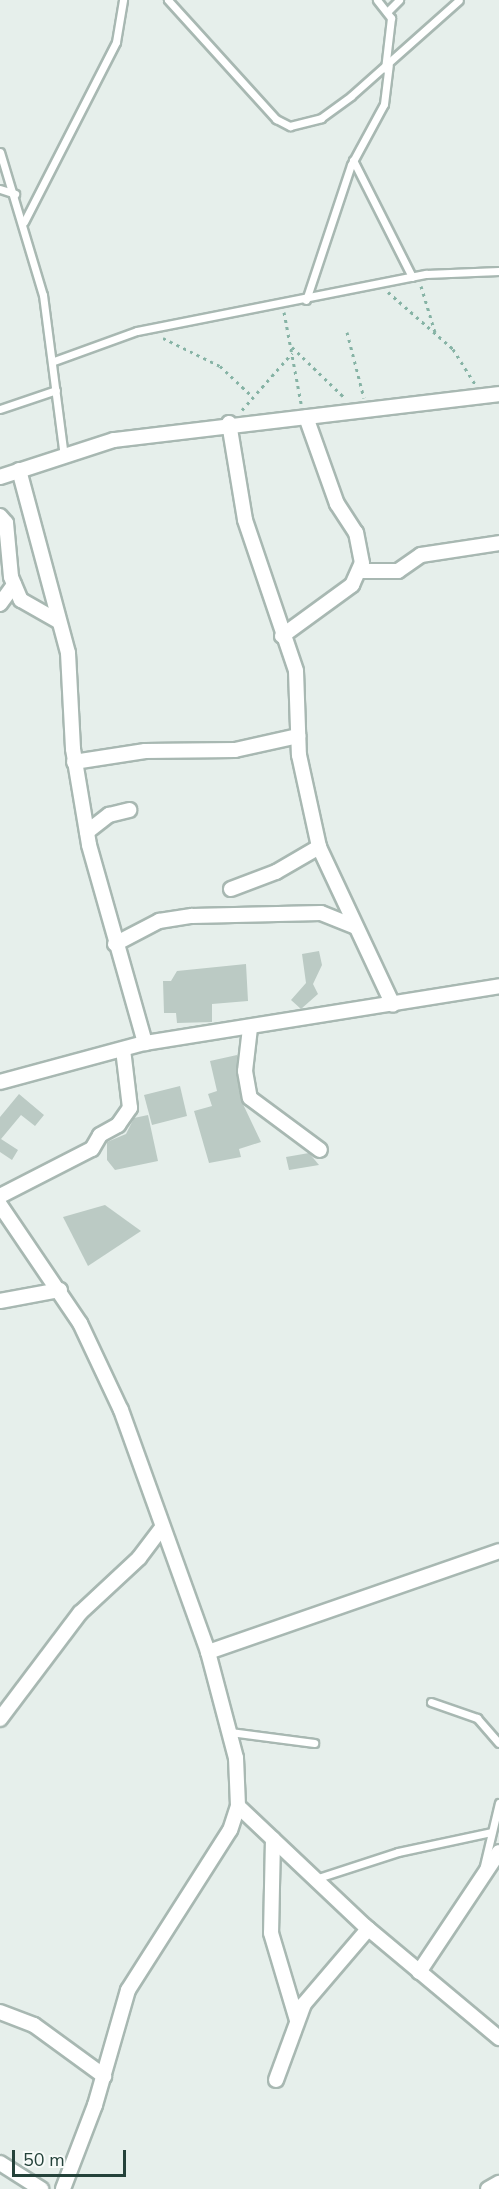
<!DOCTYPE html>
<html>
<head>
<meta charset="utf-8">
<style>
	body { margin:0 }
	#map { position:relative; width:499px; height:2189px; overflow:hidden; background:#e6efeb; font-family:"Nunito Sans",sans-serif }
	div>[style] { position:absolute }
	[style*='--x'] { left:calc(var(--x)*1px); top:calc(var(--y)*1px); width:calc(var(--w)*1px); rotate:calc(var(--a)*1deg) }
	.building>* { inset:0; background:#bbcac4 }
	.path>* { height:3px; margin-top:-1.5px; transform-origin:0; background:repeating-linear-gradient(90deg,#86b3a5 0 3px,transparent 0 7.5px) }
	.roads { filter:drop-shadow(2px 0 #a8b8b2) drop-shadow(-2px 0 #a8b8b2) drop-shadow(0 2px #a8b8b2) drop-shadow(0 -2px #a8b8b2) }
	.lane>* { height:7px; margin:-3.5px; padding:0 3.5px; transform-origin:3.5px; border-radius:3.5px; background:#fff }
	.street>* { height:14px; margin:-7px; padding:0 7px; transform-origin:7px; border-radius:7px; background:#fff }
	span { translate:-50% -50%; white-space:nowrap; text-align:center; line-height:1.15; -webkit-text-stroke:5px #f7fbf9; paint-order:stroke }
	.scale { position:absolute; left:12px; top:2150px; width:114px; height:27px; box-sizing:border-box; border:3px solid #24423a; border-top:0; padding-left:8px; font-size:18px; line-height:21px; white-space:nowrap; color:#24423a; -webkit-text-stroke:4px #f7fbf9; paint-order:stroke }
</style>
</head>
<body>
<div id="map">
	<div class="building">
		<i style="clip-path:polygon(319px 951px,322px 965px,313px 984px,318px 994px,301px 1009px,291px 1000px,306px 983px,302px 954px)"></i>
		<i style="clip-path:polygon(246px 964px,248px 1001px,212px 1004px,212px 1022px,177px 1023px,176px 1013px,164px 1013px,163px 981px,171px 981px,177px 971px)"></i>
		<i style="clip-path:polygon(237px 1055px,241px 1100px,261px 1142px,239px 1149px,241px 1157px,209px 1163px,194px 1111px,212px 1106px,208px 1094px,217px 1091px,210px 1061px)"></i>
		<i style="clip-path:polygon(180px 1086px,187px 1116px,152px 1125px,144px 1095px)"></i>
		<i style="clip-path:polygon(19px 1094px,44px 1115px,35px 1126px,21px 1115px,1px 1139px,18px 1150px,12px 1160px,0 1152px,0 1117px)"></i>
		<i style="clip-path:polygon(148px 1115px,158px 1161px,115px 1170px,107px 1160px,107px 1142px,126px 1134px,134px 1118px)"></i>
		<i style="clip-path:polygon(309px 1153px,319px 1165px,289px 1170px,286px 1157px)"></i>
		<i style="clip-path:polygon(105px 1205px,141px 1231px,88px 1266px,63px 1217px)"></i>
	</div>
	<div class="path">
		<i style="--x:421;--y:286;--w:48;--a:73.1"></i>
		<i style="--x:388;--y:292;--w:86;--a:41.2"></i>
		<i style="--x:453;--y:349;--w:41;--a:57.8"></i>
		<i style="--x:284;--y:312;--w:93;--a:79.4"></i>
		<i style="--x:347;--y:332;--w:68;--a:75.6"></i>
		<i style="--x:163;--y:338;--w:64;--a:26.2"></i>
		<i style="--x:220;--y:366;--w:45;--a:43.2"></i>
		<i style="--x:292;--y:347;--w:74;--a:43.9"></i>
		<i style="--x:242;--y:410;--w:76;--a:-48.7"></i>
	</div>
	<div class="roads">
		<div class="lane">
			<i style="--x:168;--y:0;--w:161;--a:47.8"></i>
			<i style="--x:276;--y:119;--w:16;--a:27"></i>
			<i style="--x:290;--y:126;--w:32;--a:-14"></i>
			<i style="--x:321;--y:118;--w:37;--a:-36"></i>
			<i style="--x:351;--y:96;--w:144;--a:-41.6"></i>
			<i style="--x:377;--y:0;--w:23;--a:52"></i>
			<i style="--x:391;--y:18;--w:51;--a:96.7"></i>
			<i style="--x:387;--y:12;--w:17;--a:-45"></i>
			<i style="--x:0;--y:152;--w:149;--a:73.3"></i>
			<i style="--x:43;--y:295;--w:162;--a:82.6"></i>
			<i style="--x:353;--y:160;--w:131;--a:63.2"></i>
			<i style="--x:0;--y:189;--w:16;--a:18"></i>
			<i style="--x:24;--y:222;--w:202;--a:-62.9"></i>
			<i style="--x:116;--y:42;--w:43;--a:-80.5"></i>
			<i style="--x:306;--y:300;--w:142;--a:-71.6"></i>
			<i style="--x:351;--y:165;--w:69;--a:-61.6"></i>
			<i style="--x:384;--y:104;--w:39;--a:-83"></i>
			<i style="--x:54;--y:361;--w:88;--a:-19.9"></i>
			<i style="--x:137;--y:331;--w:295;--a:-11.2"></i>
			<i style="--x:426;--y:274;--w:73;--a:-2.4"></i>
			<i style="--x:0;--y:409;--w:59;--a:-18.7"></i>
			<i style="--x:431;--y:1702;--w:49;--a:19.2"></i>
			<i style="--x:477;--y:1718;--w:33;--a:49"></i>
			<i style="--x:230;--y:1732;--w:85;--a:7.5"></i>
			<i style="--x:483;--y:1870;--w:69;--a:-76.6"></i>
			<i style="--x:315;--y:1879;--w:87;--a:-18"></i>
			<i style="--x:398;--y:1852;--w:95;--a:-12.1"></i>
		</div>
		<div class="street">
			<i style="--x:229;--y:423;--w:98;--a:80.6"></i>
			<i style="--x:245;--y:520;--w:159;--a:71.3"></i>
			<i style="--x:296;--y:671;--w:84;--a:88"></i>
			<i style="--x:299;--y:755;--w:94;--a:77.7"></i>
			<i style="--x:319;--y:847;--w:174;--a:64.9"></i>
			<i style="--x:19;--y:470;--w:189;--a:75"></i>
			<i style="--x:68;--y:653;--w:96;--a:87"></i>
			<i style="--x:73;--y:749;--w:97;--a:80.5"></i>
			<i style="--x:89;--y:845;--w:206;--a:74.2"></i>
			<i style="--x:0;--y:477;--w:120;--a:-18"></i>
			<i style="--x:114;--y:440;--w:388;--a:-6.8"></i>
			<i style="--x:0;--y:516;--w:9;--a:49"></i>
			<i style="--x:6;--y:523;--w:54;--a:84.7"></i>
			<i style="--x:11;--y:577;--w:25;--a:67"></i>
			<i style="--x:21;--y:600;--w:43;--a:29.6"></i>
			<i style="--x:360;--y:571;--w:38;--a:0"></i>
			<i style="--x:398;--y:571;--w:28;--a:-35"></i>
			<i style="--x:421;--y:555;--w:79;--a:-8.7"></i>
			<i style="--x:0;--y:604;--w:24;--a:-54"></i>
			<i style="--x:282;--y:636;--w:87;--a:-36.1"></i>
			<i style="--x:352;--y:585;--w:24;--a:-66"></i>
			<i style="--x:362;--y:563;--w:31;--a:-101"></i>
			<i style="--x:356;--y:533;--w:35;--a:-123"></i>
			<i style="--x:337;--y:504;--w:92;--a:-109.6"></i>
			<i style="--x:74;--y:762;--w:72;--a:-8.8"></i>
			<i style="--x:145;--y:751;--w:90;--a:-0.6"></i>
			<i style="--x:235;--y:750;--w:65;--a:-12.5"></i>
			<i style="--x:87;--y:832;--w:28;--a:-38"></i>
			<i style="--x:109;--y:815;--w:21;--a:-14"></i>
			<i style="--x:231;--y:889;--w:48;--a:-20.7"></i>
			<i style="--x:276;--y:872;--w:50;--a:-30.2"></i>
			<i style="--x:115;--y:944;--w:50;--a:-27.6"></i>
			<i style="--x:159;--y:921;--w:33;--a:-9"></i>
			<i style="--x:192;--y:916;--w:129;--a:-1.3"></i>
			<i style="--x:321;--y:913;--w:35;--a:22"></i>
			<i style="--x:250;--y:1028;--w:43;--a:96.6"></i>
			<i style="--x:245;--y:1071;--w:27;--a:80"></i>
			<i style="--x:250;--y:1098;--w:87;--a:36.6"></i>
			<i style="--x:0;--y:1082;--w:150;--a:-15.1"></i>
			<i style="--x:145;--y:1043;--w:359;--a:-9.1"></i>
			<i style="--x:0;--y:1196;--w:103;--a:-27.1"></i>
			<i style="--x:92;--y:1149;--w:16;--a:-60"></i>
			<i style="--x:100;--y:1135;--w:21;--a:-29"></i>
			<i style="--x:118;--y:1125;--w:21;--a:-55"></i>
			<i style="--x:130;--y:1108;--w:59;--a:-96.8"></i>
			<i style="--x:0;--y:1205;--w:143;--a:55.9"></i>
			<i style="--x:80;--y:1323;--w:96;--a:64.8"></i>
			<i style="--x:121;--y:1410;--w:257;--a:70.2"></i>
			<i style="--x:208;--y:1652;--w:110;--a:75.2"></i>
			<i style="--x:236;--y:1758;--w:48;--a:87.6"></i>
			<i style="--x:238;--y:1806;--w:25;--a:108"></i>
			<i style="--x:230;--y:1830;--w:190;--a:122.5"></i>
			<i style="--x:128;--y:1990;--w:120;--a:106"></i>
			<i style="--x:95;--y:2105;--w:90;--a:110.9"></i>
			<i style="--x:0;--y:1301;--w:61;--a:-10.4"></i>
			<i style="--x:208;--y:1652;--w:308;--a:-19.1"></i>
			<i style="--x:0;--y:1719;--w:133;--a:-53"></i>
			<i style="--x:80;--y:1613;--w:81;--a:-43"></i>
			<i style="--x:139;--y:1558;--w:39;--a:-53"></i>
			<i style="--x:238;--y:1806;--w:175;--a:43.4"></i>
			<i style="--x:365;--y:1926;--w:175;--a:39.9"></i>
			<i style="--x:273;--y:1839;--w:94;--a:91.2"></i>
			<i style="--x:271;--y:1933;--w:91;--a:73.4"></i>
			<i style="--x:419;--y:1972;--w:144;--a:-56.3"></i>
			<i style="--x:0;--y:2012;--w:36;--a:21"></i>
			<i style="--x:34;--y:2025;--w:87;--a:36.1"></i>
			<i style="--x:276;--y:2080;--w:81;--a:-69.8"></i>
			<i style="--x:304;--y:2004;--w:99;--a:-49.5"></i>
			<i style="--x:0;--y:2163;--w:49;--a:32.4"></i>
			<i style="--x:488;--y:2189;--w:13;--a:-29"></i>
		</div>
	</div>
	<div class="scale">50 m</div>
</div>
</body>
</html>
